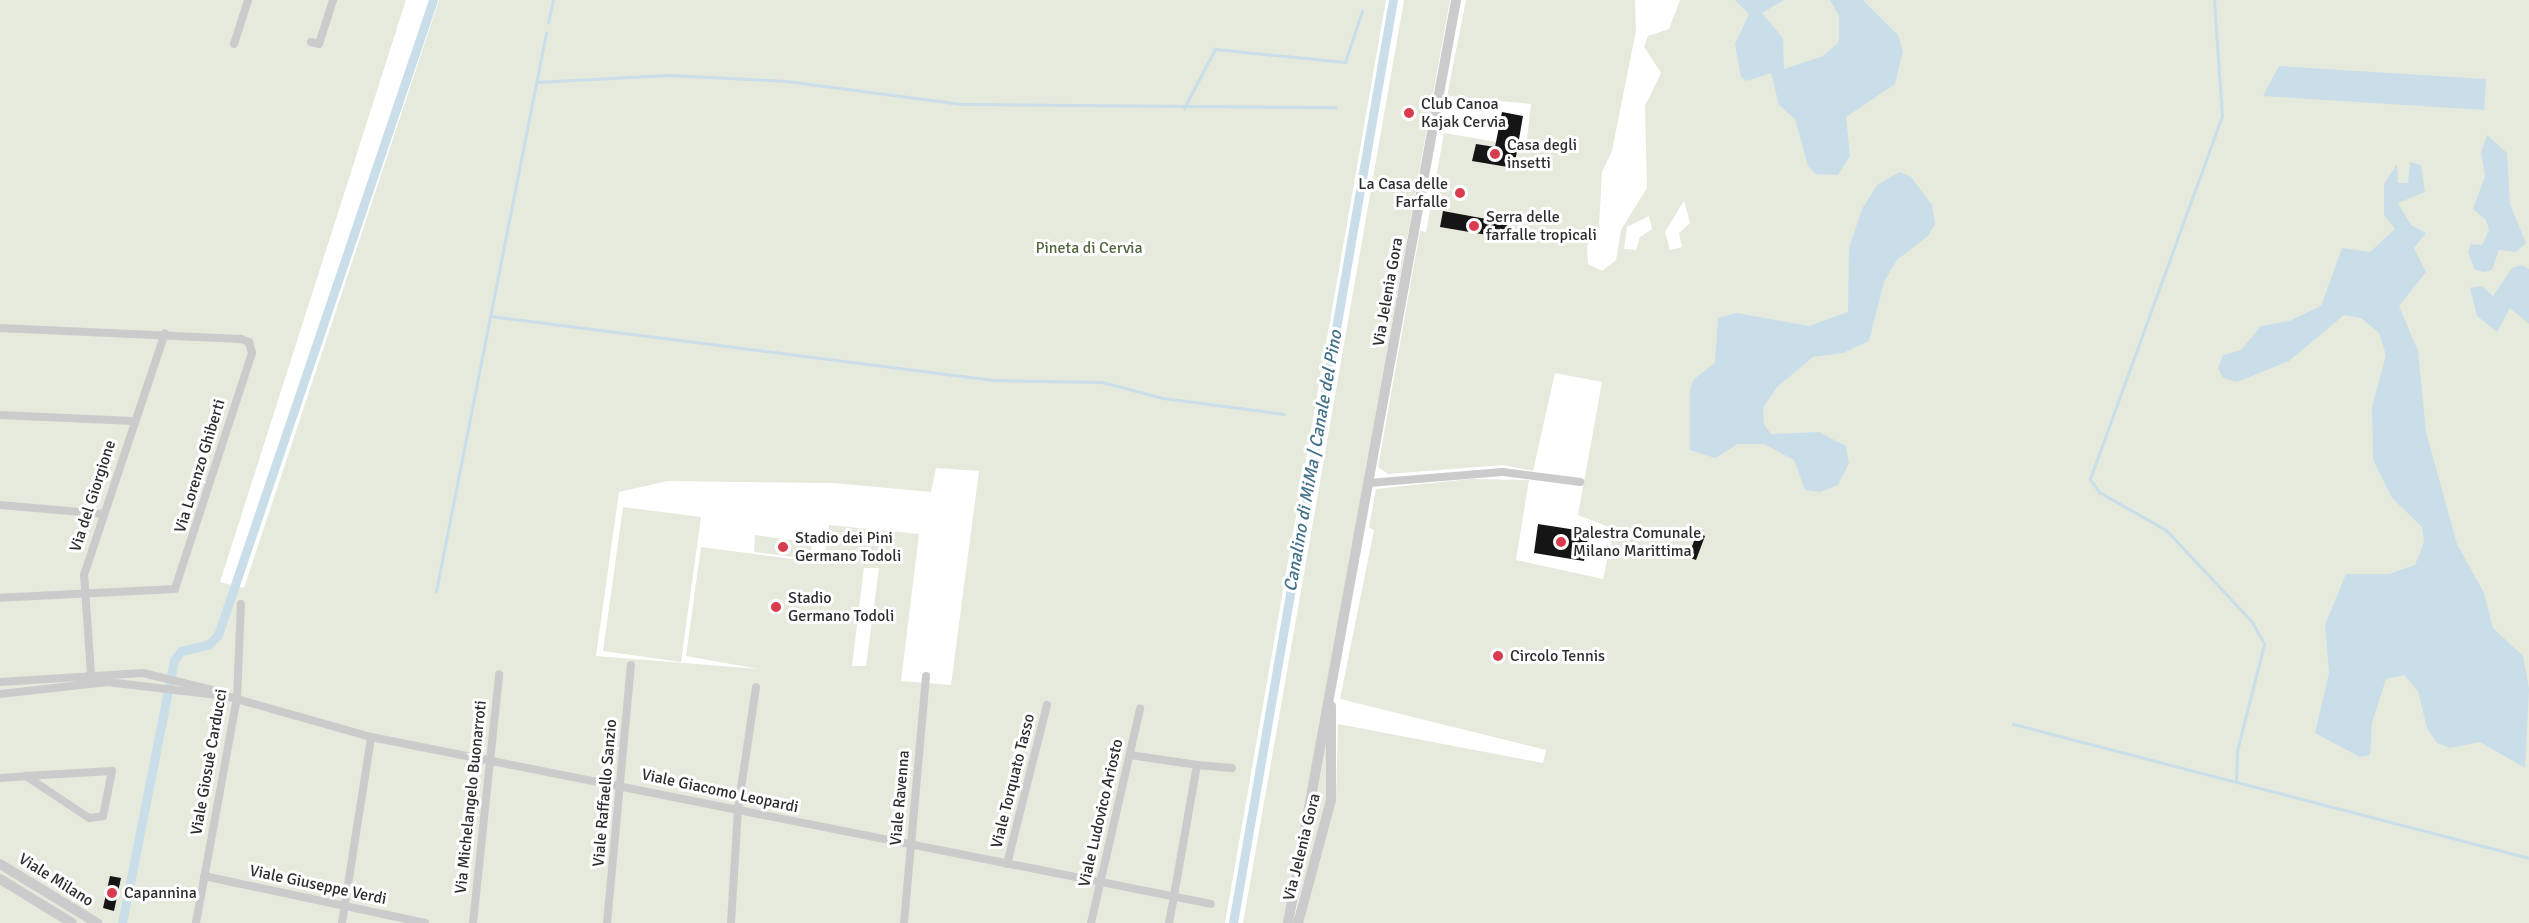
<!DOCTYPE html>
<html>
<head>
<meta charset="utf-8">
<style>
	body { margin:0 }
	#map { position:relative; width:2529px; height:923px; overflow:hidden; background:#fff; font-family:Signika,sans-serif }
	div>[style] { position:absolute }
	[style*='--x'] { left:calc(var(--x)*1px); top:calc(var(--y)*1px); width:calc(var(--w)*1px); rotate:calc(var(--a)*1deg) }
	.green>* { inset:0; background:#e5eadd }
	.water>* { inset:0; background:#cadee9 }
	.stream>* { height:3px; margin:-1.5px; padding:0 1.5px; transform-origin:1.5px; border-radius:1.5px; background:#cadee9 }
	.canal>* { height:9px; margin:-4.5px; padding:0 4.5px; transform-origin:4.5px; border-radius:4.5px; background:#cadee9 }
	.building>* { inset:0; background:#151515 }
	.minor>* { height:8px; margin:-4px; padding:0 4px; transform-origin:4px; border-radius:4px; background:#cbcbcb }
	.tertiary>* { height:10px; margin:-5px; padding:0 5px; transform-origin:5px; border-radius:5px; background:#cbcbcb }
	.dots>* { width:16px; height:16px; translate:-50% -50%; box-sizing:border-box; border:3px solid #fff; border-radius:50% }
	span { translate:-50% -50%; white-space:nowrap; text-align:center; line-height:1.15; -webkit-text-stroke:6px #fff; paint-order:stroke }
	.poi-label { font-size:16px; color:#2e2e2e }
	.left { translate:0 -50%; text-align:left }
	.right { translate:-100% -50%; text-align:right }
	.park-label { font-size:16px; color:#53663e }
	.street-label { font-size:16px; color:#2e2e2e }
	.water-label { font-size:18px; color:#42718a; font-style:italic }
</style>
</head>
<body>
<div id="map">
	<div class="green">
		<i style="clip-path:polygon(evenodd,0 0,406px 0,220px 582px,244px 588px,439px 0,1386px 0,1225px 923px,0 923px,0 0,936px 468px,979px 471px,951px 685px,901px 681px,919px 534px,829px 525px,824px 563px,701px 547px,686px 656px,759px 669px,596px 656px,619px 492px,668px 481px,834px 483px,931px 492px,936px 468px,0 0,864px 568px,879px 568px,866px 666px,852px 666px,864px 568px)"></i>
		<i style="clip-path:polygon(1404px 0,1450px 0,1284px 923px,1243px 923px)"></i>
		<i style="clip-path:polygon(evenodd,1466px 0,1635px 0,1636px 31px,1612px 151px,1602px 172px,1599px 226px,1587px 246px,1588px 264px,1602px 271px,1616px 260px,1621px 230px,1647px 188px,1645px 106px,1661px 73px,1644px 47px,1648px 36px,1669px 29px,1680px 0,2529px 0,2529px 923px,1302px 923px,1336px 798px,1338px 724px,1543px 763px,1546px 750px,1340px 699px,1374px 530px,1369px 527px,1376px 489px,1470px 479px,1529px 480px,1516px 560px,1603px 579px,1614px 529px,1578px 515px,1602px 382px,1555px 373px,1533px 471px,1503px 465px,1388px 474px,1378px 467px,1420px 231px,1426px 232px,1444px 133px,1526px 147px,1531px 104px,1447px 96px,1466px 0,1684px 201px,1690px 223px,1679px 233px,1682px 247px,1670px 250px,1665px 232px,1684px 201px,1466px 0,1649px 216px,1652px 229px,1640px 237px,1636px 250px,1624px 249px,1627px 227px,1649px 216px)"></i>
		<i style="clip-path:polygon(623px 507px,701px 517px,681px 662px,603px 651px)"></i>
		<i style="clip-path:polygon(755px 535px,812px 543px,810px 559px,754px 552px)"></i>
		<i style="clip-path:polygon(1327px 720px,1326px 804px,1292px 923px)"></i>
	</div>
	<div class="water">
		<i style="clip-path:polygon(1735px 0,1784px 0,1762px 13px,1783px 38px,1784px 69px,1823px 56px,1839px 42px,1839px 16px,1830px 0,1863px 0,1898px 35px,1903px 51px,1895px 84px,1846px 117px,1850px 156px,1838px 175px,1816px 174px,1808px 166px,1795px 119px,1779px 105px,1771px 73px,1746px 81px,1741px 77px,1735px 44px,1749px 14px)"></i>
		<i style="clip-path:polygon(2279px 66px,2486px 79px,2484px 110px,2263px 96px)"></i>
		<i style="clip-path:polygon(2487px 135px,2507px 153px,2510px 204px,2526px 243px,2516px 252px,2499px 250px,2492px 270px,2485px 272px,2475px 270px,2468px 252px,2471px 244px,2482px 245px,2489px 230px,2486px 220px,2473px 209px,2485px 176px,2481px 152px)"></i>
		<i style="clip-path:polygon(2410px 162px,2421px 165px,2425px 192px,2398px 203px,2411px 225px,2426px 233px,2414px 248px,2426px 272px,2399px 306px,2418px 351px,2426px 432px,2457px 544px,2484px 593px,2493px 628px,2523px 656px,2529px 689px,2525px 768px,2480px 742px,2450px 748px,2437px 743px,2427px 728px,2418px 691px,2404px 675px,2386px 679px,2372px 723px,2370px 755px,2360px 757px,2315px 733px,2329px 673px,2325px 625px,2346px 574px,2389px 574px,2415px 565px,2424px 542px,2422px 527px,2392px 498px,2373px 460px,2372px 407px,2386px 355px,2379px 333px,2361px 318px,2344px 315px,2289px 361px,2237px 382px,2223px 378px,2218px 368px,2223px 355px,2241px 350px,2261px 326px,2289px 321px,2321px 306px,2342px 248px,2370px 252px,2395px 229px,2384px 215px,2384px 184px,2397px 164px,2398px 183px,2408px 183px)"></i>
		<i style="clip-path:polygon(1900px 172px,1911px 177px,1932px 205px,1935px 224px,1928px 236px,1897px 260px,1884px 282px,1869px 341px,1843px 353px,1813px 357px,1777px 387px,1763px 408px,1764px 424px,1771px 434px,1819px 432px,1846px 446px,1849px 463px,1838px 485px,1820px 492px,1805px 490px,1794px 460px,1764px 444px,1738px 444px,1715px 458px,1690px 450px,1690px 390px,1694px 379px,1715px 363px,1718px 318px,1737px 313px,1809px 326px,1848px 312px,1849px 248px,1862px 209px,1877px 185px)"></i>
		<i style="clip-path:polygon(2522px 265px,2529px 269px,2529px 324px,2510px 308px,2497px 332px,2477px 316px,2470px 288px,2482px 286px,2493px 296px,2512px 268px)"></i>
	</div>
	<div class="stream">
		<i style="--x:2214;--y:0;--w:116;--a:86.1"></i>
		<i style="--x:2222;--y:116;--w:386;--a:110"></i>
		<i style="--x:2090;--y:479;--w:16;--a:55"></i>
		<i style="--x:2099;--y:492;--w:77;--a:29.6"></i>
		<i style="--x:2166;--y:530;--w:126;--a:46.9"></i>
		<i style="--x:2252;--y:622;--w:25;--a:61"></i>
		<i style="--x:2264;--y:644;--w:110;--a:104.2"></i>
		<i style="--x:2237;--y:751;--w:31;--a:92"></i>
		<i style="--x:548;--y:22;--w:23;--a:-77"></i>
		<i style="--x:536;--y:82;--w:132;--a:-3"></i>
		<i style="--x:668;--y:75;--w:118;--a:2.9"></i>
		<i style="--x:786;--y:81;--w:177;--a:7.5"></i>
		<i style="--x:961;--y:104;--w:375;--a:0.5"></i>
		<i style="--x:1184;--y:108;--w:67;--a:-62.3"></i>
		<i style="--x:1215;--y:49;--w:131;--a:5.7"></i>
		<i style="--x:1345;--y:62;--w:54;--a:-71.6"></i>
		<i style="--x:490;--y:316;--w:507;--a:7.25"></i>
		<i style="--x:993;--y:380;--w:109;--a:1.1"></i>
		<i style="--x:1102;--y:382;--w:63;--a:14.7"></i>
		<i style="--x:1163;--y:398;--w:122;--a:7.5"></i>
		<i style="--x:436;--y:591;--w:569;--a:-78.85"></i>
		<i style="--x:2013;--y:724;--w:533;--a:14.56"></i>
	</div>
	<div class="canal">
		<i style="--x:122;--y:923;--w:268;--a:-78.8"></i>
		<i style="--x:174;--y:660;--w:11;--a:-52"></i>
		<i style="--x:181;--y:651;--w:28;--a:-13"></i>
		<i style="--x:208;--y:645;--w:14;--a:-45"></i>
		<i style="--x:218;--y:635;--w:670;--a:-71.29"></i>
		<i style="--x:1233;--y:923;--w:937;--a:-80.17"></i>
	</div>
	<div class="building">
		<i style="clip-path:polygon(1502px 112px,1523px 116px,1514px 168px,1472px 161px,1476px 144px,1495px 147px)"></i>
		<i style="clip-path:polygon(1443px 211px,1508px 223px,1505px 238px,1440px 227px)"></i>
		<i style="clip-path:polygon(1538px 524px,1589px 532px,1584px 561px,1534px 553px)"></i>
		<i style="clip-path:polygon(1697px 533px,1705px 536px,1696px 560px,1688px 557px)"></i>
		<i style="clip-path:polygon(110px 876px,121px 878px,114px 911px,103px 908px)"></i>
	</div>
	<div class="minor">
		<i style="--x:311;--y:42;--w:8;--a:14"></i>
		<i style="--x:319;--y:44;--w:46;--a:-72.3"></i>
		<i style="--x:234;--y:44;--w:46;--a:-72.3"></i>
		<i style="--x:0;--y:328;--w:241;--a:2.6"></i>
		<i style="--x:241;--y:339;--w:9;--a:21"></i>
		<i style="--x:249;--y:342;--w:11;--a:75"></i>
		<i style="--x:252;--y:353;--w:248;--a:108.1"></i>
		<i style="--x:175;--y:589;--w:175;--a:177.1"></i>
		<i style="--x:0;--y:415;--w:133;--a:2.6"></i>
		<i style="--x:1369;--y:483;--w:134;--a:-4.7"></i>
		<i style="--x:1503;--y:472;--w:78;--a:7.4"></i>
		<i style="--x:0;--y:505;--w:102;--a:5"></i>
		<i style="--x:0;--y:682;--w:143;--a:-3.6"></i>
		<i style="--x:143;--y:673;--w:71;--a:13.8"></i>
		<i style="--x:78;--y:683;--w:16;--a:-35"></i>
		<i style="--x:91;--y:674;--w:99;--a:-94"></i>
		<i style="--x:84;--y:575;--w:255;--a:-71.5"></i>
		<i style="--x:0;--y:694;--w:108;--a:-6.4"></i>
		<i style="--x:107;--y:682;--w:120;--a:6.7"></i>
		<i style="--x:226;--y:696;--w:151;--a:15.8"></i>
		<i style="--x:371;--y:737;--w:856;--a:11.24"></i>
		<i style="--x:1130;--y:755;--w:68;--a:8.5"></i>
		<i style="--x:1197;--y:765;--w:160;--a:100"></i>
		<i style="--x:1197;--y:765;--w:35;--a:5"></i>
		<i style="--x:0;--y:778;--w:26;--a:-4"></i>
		<i style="--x:26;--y:776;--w:86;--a:-3.3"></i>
		<i style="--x:112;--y:771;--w:46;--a:101.3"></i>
		<i style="--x:103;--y:816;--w:14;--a:172"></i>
		<i style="--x:89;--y:818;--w:76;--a:-146.3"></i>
		<i style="--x:1007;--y:864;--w:164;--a:-75.9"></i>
		<i style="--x:204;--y:876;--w:226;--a:12"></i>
		<i style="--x:196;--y:923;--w:229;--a:-79.7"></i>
		<i style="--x:237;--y:698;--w:94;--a:-87.6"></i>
		<i style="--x:342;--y:923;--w:188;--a:-81.1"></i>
		<i style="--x:473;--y:923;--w:250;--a:-84"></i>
		<i style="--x:607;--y:923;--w:259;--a:-84.7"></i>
		<i style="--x:731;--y:923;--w:114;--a:-86.5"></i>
		<i style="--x:738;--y:809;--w:123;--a:-81.6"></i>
		<i style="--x:904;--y:923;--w:248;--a:-84.9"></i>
		<i style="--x:1091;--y:923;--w:220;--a:-77.1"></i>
	</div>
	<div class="tertiary">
		<i style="--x:0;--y:864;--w:114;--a:31.3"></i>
		<i style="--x:0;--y:879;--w:84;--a:31.4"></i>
		<i style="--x:1288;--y:923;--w:938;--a:-79.68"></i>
		<i style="--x:1298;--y:923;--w:127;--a:-75"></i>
		<i style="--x:1331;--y:800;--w:94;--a:-90"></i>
	</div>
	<div class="dots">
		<i style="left:1409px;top:113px;background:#d93c4e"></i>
		<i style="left:1495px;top:154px;background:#d93c4e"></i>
		<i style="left:1460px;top:193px;background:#d93c4e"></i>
		<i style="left:1474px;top:226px;background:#d93c4e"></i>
		<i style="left:1561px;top:542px;background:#d93c4e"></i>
		<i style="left:783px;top:547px;background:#d93c4e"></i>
		<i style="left:776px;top:607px;background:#d93c4e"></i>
		<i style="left:1498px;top:656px;background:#d93c4e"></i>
		<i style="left:112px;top:893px;background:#d93c4e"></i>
	</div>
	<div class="poi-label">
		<span class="left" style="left:1421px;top:113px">Club Canoa<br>Kajak Cervia</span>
		<span class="left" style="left:1507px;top:154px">Casa degli<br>insetti</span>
		<span class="right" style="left:1448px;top:193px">La Casa delle<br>Farfalle</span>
		<span class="left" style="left:1486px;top:226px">Serra delle<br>farfalle tropicali</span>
		<span class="left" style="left:1573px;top:542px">Palestra Comunale<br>Milano Marittima</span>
		<span class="left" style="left:795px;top:547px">Stadio dei Pini<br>Germano Todoli</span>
		<span class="left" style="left:788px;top:607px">Stadio<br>Germano Todoli</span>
		<span class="left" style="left:1510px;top:656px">Circolo Tennis</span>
		<span class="left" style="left:124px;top:893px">Capannina</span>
	</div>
	<div class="park-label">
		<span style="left:1089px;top:248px">Pineta di Cervia</span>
	</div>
	<div class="street-label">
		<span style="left:1388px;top:292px;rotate:-80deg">Via Jelenia Gora</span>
		<span style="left:200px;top:466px;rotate:-73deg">Via Lorenzo Ghiberti</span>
		<span style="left:93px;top:496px;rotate:-72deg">Via del Giorgione</span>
		<span style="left:209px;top:762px;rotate:-80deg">Viale Giosuè Carducci</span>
		<span style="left:1013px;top:781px;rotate:-76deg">Viale Torquato Tasso</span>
		<span style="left:720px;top:791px;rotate:12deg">Viale Giacomo Leopardi</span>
		<span style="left:605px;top:793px;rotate:-85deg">Viale Raffaello Sanzio</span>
		<span style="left:471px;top:797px;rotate:-84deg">Via Michelangelo Buonarroti</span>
		<span style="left:900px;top:798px;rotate:-85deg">Viale Ravenna</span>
		<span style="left:1101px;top:813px;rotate:-77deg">Viale Ludovico Ariosto</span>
		<span style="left:1302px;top:847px;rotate:-76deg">Via Jelenia Gora</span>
		<span style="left:56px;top:880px;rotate:32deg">Viale Milano</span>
		<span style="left:318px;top:885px;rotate:12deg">Viale Giuseppe Verdi</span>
	</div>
	<div class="water-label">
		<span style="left:1313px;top:461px;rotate:-80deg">Canalino di MiMa | Canale del Pino</span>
	</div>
</div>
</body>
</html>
